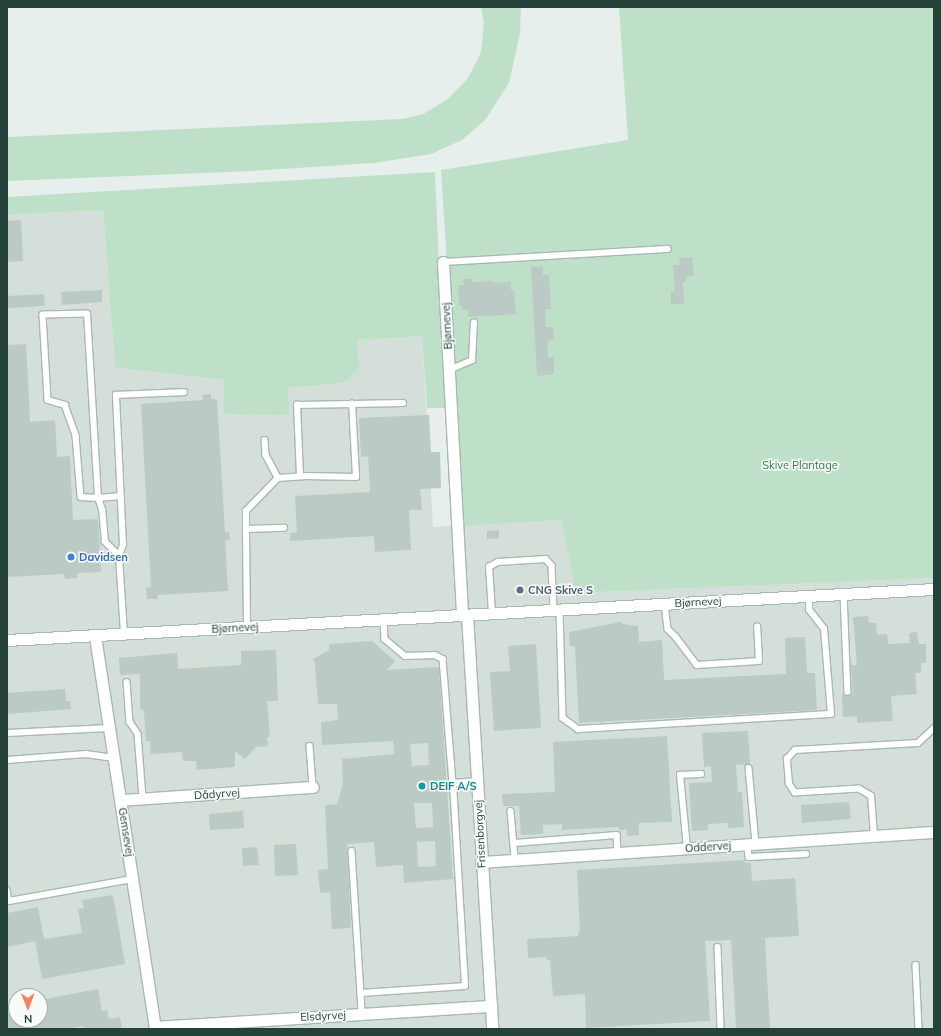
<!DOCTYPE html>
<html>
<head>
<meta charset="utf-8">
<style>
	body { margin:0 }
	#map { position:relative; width:941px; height:1036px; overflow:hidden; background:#e6efeb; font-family:Mulish,sans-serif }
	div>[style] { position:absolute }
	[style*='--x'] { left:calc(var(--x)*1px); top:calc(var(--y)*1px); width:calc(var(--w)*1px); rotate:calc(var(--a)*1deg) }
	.built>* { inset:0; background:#d4dfda }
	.green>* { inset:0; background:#bfe0c8 }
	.building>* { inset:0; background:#bbcac4 }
	.roads { filter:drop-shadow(1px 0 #a8b8b2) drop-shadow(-1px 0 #a8b8b2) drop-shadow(0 1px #a8b8b2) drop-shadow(0 -1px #a8b8b2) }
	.lane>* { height:5.5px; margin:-2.75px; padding:0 2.75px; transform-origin:2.75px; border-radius:2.75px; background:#fff }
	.street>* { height:11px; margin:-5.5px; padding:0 5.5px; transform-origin:5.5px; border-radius:5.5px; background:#fff }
	.dots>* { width:11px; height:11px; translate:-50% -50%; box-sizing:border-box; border:2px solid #f7fbf9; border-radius:50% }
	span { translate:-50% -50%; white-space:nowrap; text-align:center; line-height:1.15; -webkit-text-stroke:3px #f7fbf9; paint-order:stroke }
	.street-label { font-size:11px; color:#24423a }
	.park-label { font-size:11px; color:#2d7a4b }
	.shop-label { font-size:11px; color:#366cbe; font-weight:700 }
	.left { translate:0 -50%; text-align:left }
	.service-label { font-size:11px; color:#4e5e75; font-weight:700 }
	.culture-label { font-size:11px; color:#0d838f; font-weight:700 }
	.frame { position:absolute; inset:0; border:8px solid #24423a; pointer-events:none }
	.north { position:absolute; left:8px; top:988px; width:40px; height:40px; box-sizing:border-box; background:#f7fbf9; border:1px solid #a3b1ad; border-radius:50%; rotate:179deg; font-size:11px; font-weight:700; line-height:16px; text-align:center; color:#24423a }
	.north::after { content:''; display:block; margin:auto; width:14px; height:18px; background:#f4845f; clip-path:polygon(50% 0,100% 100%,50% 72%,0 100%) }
</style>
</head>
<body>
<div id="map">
	<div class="built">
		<i style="clip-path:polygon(evenodd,103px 210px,115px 366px,224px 380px,224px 414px,288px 388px,344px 383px,357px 340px,422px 336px,433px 527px,561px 520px,576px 593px,934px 578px,934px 1029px,7px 1029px,7px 215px,103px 210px,16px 996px,40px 996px,40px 1020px,16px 1020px,16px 996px)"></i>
	</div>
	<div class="green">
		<i style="clip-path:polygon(481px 7px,521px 7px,520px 33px,509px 83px,485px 120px,462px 140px,431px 154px,374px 163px,252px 171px,7px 181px,7px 137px,402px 119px,423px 114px,448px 99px,468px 78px,481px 52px,484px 23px)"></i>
		<i style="clip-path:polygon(619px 7px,934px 7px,934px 578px,576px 593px,561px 520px,462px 526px,460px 464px,441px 170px,628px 140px)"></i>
		<i style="clip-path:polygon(435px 172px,445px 408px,427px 408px,422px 336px,357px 340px,359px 368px,344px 383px,288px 388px,289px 415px,224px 414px,224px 380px,115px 367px,103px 210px,7px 215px,7px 197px)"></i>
	</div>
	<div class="building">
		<i style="clip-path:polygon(21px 220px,23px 261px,7px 262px,7px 221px)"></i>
		<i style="clip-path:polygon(692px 257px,694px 275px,688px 276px,686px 281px,683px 282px,684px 304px,671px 304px,671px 291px,675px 291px,673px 265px,680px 265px,679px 258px)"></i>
		<i style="clip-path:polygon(543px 266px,543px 275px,549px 275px,551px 309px,545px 309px,546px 327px,553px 327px,554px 340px,547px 341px,548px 357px,554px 357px,554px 374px,537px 376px,531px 267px)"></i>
		<i style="clip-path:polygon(463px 279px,472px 279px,473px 282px,493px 281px,493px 283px,511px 282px,511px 290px,514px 290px,516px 314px,468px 317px,468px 310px,462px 310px,462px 306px,459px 306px,458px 285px,464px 285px)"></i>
		<i style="clip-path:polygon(102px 290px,102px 302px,62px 305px,61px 292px)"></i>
		<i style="clip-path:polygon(44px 294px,45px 306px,7px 308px,7px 296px)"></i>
		<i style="clip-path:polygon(26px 344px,30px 422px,55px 420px,57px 457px,70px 456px,73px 520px,98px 519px,101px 572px,77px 573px,77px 578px,65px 579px,64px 574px,7px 577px,7px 345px)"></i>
		<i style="clip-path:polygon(211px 394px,211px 399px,217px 399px,225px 532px,229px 532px,230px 540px,225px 540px,228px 591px,157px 595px,158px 599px,147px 599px,146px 588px,151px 587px,141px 404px,203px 400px,202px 395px)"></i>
		<i style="clip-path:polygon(429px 415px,431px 452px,440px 452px,441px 488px,420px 489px,422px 510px,409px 510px,411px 550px,375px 552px,374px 536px,290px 541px,290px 533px,297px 532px,295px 496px,370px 492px,368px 456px,361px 457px,359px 418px)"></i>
		<i style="clip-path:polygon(499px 530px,499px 538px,487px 539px,487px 531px)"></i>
		<i style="clip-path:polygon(868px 616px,869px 623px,876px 623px,877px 635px,887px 634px,888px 644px,910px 643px,909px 633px,917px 632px,919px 644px,926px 644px,926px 663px,921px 663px,921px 673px,915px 673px,917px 694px,891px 696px,893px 721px,857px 723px,857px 716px,843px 717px,842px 695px,849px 696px,853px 694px,851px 665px,857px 665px,853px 617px)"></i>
		<i style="clip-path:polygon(621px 622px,622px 624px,638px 626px,639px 642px,662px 640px,664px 680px,786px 674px,785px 638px,805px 637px,807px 673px,815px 673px,817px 710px,579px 723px,575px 646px,570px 646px,569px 632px)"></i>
		<i style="clip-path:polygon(evenodd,372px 641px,395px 661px,387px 670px,439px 667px,453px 879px,404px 883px,403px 865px,376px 867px,374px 842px,347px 844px,351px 928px,332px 929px,330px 892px,320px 893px,318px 870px,328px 869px,325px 805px,337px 804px,343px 783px,342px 759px,394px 754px,393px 741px,322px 745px,321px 722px,338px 720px,337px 704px,318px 704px,315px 664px,313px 659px,329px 650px,329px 644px,372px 641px,428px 743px,429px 765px,412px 766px,410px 744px,428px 743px,372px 641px,414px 803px,432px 803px,433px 827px,416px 828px,414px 803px,372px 641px,435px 841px,436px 866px,418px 867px,417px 842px,435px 841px)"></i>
		<i style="clip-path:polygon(536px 644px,541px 728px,494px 731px,490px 672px,510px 671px,508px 646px)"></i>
		<i style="clip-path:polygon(276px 650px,278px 701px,267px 701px,270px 737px,267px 737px,268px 746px,256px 747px,245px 759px,235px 751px,235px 767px,197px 770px,196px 761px,183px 761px,182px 752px,151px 754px,150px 741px,146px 741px,144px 711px,140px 708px,140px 674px,120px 675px,119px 658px,177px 653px,178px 669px,241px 665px,241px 651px)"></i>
		<i style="clip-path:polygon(65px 689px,66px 701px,70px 701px,71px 709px,7px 714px,7px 693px)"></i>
		<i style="clip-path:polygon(748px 731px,750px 764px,736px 765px,738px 792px,742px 792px,744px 827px,728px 828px,728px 823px,708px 824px,708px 830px,692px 831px,689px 783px,712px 782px,711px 766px,704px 767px,702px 733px)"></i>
		<i style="clip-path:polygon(667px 736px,672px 822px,639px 823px,639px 835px,627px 836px,627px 830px,619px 830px,619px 827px,562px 830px,562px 824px,543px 825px,543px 834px,521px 835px,519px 806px,503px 806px,502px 794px,555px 792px,553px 742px)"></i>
		<i style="clip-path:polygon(849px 802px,851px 819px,802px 823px,801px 805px)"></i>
		<i style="clip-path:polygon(243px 811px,244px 828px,210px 830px,209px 814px)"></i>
		<i style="clip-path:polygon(296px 844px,298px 875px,275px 876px,274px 845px)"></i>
		<i style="clip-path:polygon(257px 847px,259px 865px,243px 866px,242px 848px)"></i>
		<i style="clip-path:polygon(745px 860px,745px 863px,751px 863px,752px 881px,795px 878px,799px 936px,765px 938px,770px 1029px,736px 1029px,731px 940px,705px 941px,710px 1021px,586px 1028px,585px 994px,553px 996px,550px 960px,546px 960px,546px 957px,528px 958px,527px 939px,579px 936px,578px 932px,580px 931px,577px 870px)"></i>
		<i style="clip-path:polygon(113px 895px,125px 964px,42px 979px,35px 941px,7px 947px,7px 913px,38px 907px,44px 939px,82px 933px,78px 909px,84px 908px,82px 900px)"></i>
		<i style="clip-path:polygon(98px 989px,102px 1011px,107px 1010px,109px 1019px,120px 1017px,122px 1029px,84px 1029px,84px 1026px,67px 1029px,7px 1029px,7px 1013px,16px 1012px,16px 1020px,40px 1020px,40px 1000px)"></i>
	</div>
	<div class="roads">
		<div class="lane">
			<i style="--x:443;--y:262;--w:225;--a:-3.3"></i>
			<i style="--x:449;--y:370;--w:25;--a:-23"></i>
			<i style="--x:472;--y:360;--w:37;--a:-87"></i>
			<i style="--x:265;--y:440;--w:15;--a:86"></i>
			<i style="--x:266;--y:455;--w:26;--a:62"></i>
			<i style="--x:300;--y:476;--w:71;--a:-92.4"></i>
			<i style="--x:297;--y:405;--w:55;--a:-1"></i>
			<i style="--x:246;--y:529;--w:18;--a:-90"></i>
			<i style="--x:246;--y:511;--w:46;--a:-45.9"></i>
			<i style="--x:278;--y:478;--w:28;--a:-4"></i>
			<i style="--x:306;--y:476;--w:50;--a:1.1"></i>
			<i style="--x:356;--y:477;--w:73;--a:-93.1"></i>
			<i style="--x:352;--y:404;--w:51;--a:-1.1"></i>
			<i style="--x:119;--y:556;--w:20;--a:-135"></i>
			<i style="--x:105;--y:542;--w:32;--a:-95"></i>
			<i style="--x:102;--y:510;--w:13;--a:-108"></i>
			<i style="--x:98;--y:498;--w:184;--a:-93.4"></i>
			<i style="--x:87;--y:314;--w:44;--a:178.7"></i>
			<i style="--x:43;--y:315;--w:85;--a:86.6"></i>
			<i style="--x:48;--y:400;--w:18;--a:16"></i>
			<i style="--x:65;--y:405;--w:33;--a:70"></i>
			<i style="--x:76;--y:436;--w:61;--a:85.3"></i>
			<i style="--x:81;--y:497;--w:17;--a:3"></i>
			<i style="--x:98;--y:498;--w:23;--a:-5"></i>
			<i style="--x:844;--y:594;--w:98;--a:87.7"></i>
			<i style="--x:665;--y:604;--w:25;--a:83"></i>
			<i style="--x:668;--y:629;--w:11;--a:45"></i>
			<i style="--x:676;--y:637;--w:35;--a:53"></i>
			<i style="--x:697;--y:665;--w:62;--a:-3.7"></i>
			<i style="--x:759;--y:661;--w:34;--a:-93"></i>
			<i style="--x:560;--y:610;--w:108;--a:88.4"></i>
			<i style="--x:563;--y:718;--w:19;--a:36"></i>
			<i style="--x:578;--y:729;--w:253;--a:-3.4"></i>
			<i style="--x:831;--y:714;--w:85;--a:-94.7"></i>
			<i style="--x:824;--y:629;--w:24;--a:-128"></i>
			<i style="--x:809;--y:610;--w:14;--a:-90"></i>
			<i style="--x:492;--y:613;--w:46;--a:-93.7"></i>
			<i style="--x:489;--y:567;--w:10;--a:-29"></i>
			<i style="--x:498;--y:562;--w:48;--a:-3.6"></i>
			<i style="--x:546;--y:559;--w:9;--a:49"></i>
			<i style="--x:552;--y:566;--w:44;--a:87.4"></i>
			<i style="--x:384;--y:620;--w:19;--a:87"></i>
			<i style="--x:385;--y:639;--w:26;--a:40"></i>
			<i style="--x:405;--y:656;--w:30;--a:-2"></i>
			<i style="--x:435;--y:655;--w:9;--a:27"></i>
			<i style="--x:443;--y:659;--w:124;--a:85.4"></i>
			<i style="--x:247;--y:627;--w:98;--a:-90.6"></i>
			<i style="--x:246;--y:529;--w:38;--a:-2"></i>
			<i style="--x:124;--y:634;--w:78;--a:-93.7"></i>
			<i style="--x:119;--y:556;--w:12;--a:-70"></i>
			<i style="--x:123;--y:545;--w:150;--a:-92.7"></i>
			<i style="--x:116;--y:395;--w:68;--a:-2.5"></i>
			<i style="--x:127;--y:682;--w:40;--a:85.7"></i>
			<i style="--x:130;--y:722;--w:14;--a:56"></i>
			<i style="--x:138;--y:734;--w:64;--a:85.5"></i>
			<i style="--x:7;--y:733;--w:102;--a:-2.8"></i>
			<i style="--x:310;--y:746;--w:41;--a:85.8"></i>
			<i style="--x:7;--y:760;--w:79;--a:-4.3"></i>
			<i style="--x:86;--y:754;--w:28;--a:8"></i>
			<i style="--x:749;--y:768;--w:76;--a:84.7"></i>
			<i style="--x:511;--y:811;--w:48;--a:85.2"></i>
			<i style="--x:874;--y:836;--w:40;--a:-94.3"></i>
			<i style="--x:871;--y:796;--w:14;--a:-150"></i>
			<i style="--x:859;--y:789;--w:64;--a:176.4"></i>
			<i style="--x:795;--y:793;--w:11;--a:-124"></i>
			<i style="--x:789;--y:784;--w:25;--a:-95"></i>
			<i style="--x:787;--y:759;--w:12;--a:-48"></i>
			<i style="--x:795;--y:750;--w:123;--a:-3.3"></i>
			<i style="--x:918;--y:743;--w:22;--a:-43"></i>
			<i style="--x:514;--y:843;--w:103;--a:-4.4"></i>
			<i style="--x:617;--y:835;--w:18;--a:87"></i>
			<i style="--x:748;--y:844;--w:13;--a:86"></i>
			<i style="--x:749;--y:857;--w:57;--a:-3"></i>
			<i style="--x:687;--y:848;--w:73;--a:-95.5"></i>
			<i style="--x:680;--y:775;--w:21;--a:-3"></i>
			<i style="--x:352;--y:851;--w:142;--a:86.4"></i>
			<i style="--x:361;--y:993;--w:104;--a:-3.9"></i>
			<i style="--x:465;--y:986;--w:203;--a:-93.4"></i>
			<i style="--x:453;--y:783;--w:24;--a:-5"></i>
			<i style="--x:7;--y:890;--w:11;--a:80"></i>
			<i style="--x:9;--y:901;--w:125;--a:-10.1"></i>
			<i style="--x:718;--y:947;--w:82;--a:87.9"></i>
			<i style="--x:916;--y:965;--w:64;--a:87.3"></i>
			<i style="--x:361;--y:993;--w:21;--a:87"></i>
		</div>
		<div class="street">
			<i style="--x:443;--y:262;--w:354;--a:86.9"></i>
			<i style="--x:467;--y:615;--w:415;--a:86.5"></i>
			<i style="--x:95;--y:636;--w:398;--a:81.3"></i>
			<i style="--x:7;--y:640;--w:928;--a:-3.15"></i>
			<i style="--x:121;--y:800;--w:192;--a:-3.9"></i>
			<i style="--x:481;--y:862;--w:454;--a:-3.8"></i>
			<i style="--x:155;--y:1027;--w:337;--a:-3.6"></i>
		</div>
	</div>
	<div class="dots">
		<i style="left:71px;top:557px;background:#3f7fe0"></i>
		<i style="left:520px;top:590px;background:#5c6f8a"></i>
		<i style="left:422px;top:786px;background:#0f9aa8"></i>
	</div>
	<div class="street-label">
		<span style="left:447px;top:326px;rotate:-93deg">Bjørnevej</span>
		<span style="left:698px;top:602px;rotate:-3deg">Bjørnevej</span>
		<span style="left:235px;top:628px;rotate:-3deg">Bjørnevej</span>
		<span style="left:217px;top:794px;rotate:-4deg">Dådyrvej</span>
		<span style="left:126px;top:832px;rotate:81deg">Gemsevej</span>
		<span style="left:480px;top:834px;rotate:-93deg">Frisenborgvej</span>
		<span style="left:708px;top:847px;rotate:-4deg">Oddervej</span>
		<span style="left:323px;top:1016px;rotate:-3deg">Elsdyrvej</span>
	</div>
	<div class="park-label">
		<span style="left:800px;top:465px">Skive Plantage</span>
	</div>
	<div class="shop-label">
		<span class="left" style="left:79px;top:557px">Davidsen</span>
	</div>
	<div class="service-label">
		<span class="left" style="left:528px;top:590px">CNG Skive S</span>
	</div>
	<div class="culture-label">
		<span class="left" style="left:430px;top:786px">DEIF A/S</span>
	</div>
	<div class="frame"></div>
	<div class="north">N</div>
</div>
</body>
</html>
